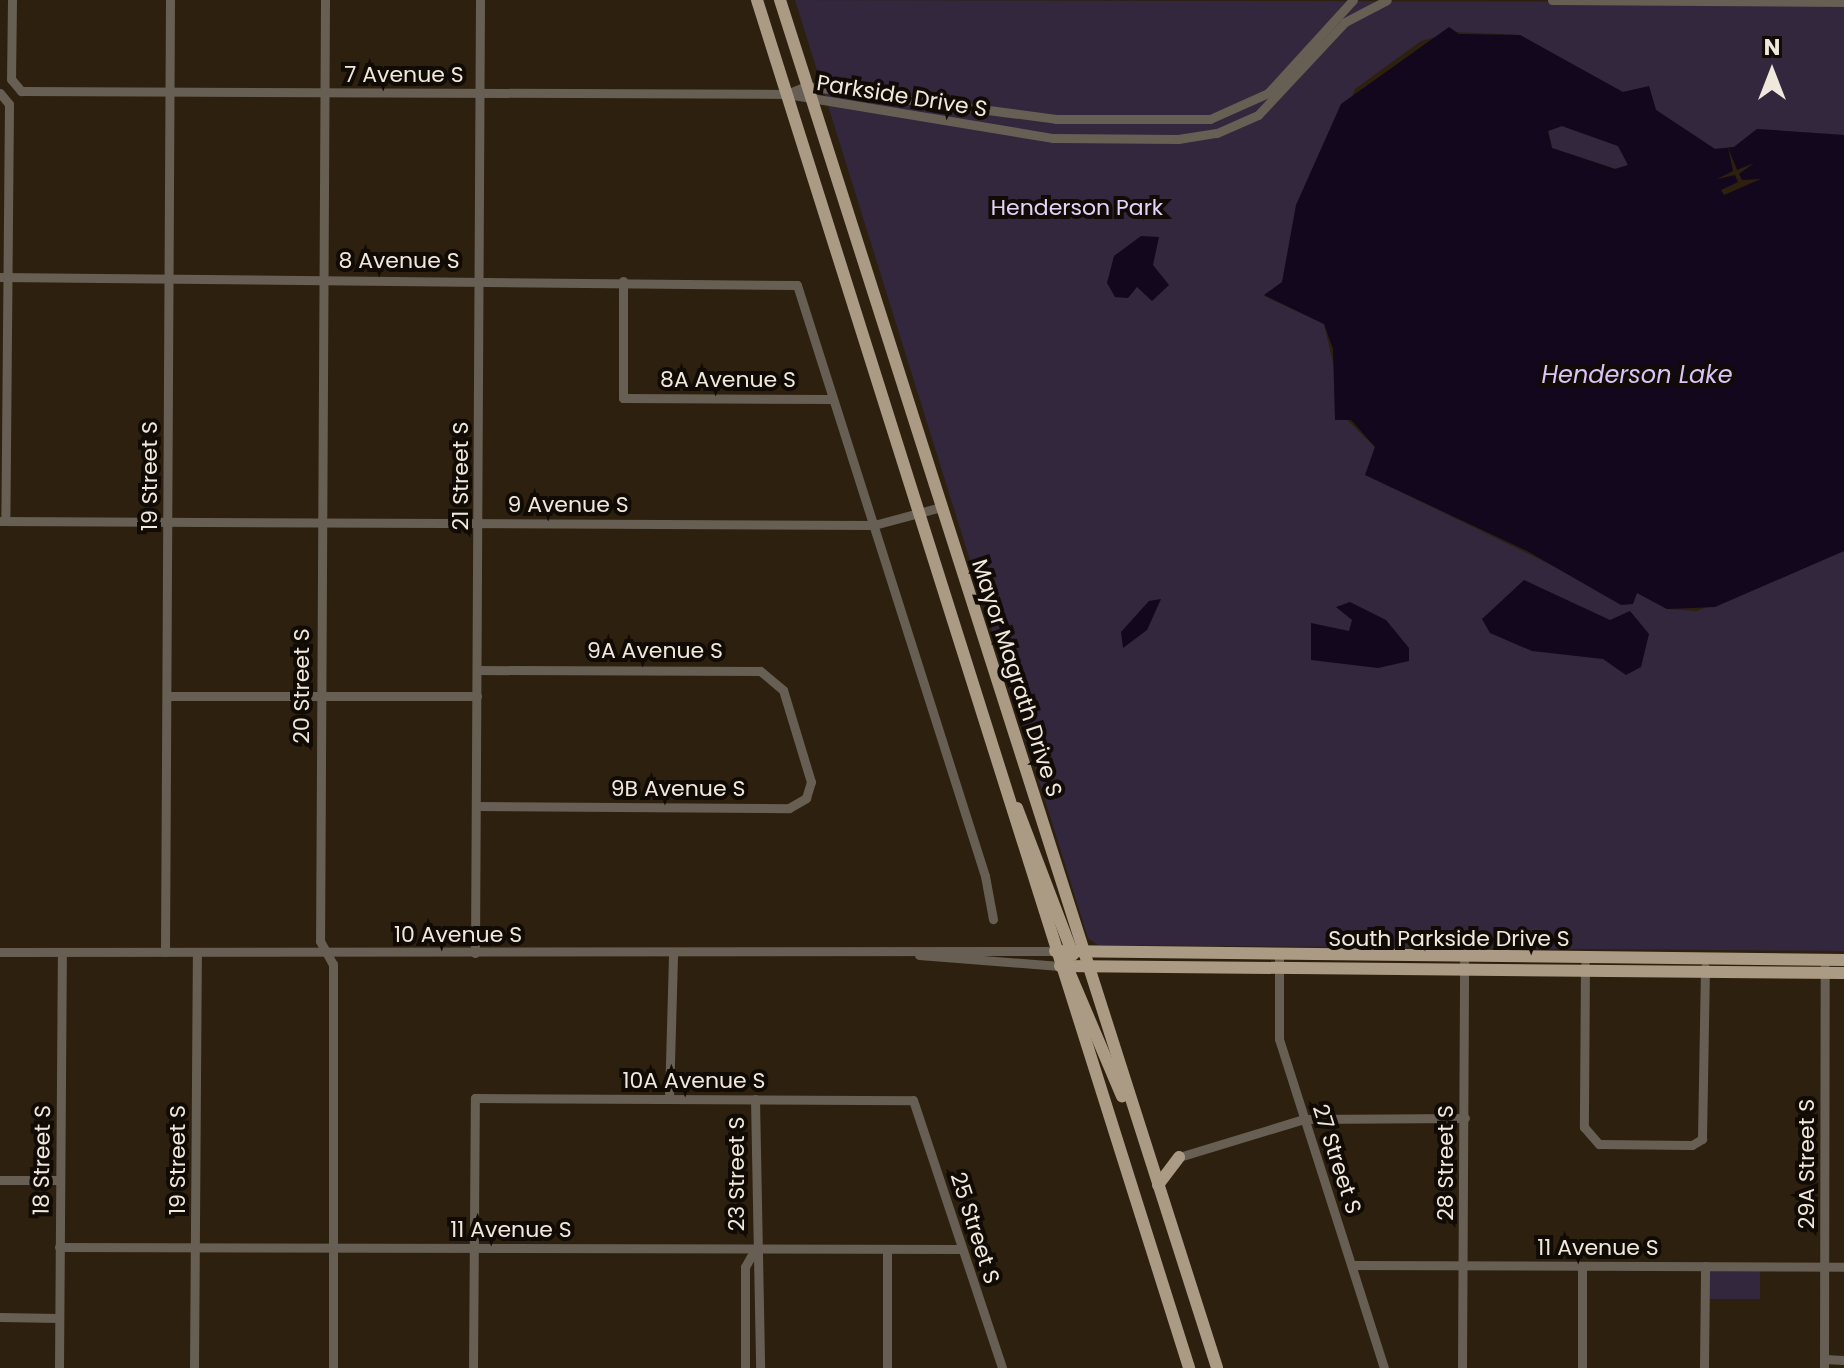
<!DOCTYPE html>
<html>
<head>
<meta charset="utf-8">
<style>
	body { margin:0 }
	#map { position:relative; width:1844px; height:1368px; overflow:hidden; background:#2d200e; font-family:Poppins,sans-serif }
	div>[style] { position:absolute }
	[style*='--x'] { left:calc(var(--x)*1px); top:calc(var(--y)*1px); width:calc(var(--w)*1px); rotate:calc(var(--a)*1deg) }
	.green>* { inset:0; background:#32273d }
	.water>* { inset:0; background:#12071c }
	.pier>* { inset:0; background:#2d200e }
	.minor>* { height:9px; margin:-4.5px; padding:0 4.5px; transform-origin:4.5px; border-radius:4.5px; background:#675f54 }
	.major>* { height:12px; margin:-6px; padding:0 6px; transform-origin:6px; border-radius:6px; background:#ab9b84 }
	span { translate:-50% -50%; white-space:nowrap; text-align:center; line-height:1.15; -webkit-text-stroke:8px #110b05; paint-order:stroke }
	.street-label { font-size:22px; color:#f1e8dd }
	.park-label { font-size:22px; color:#e5d2fb }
	.water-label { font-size:24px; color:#dbc3f7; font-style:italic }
	.north { position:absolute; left:1732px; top:32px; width:80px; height:80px; -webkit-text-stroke:6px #110b05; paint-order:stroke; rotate:0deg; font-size:22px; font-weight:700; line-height:32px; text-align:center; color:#f1e8dd }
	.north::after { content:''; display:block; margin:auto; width:28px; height:36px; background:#f1e8dd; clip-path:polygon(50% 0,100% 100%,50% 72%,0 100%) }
</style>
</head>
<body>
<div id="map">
	<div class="green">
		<i style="clip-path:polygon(795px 0,1844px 2px,1844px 135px,1757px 129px,1734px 147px,1715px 149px,1656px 110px,1649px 87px,1622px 92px,1520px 35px,1453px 32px,1421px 41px,1355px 89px,1282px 282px,1264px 296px,1324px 324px,1346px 419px,1375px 447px,1366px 475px,1617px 597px,1637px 593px,1667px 609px,1697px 611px,1844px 551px,1844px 951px,1098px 945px,1088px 938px)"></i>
		<i style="clip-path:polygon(1562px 126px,1618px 146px,1628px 165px,1616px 169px,1552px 148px,1548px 131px)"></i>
		<i style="clip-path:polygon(1705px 1266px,1760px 1266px,1760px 1299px,1705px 1299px)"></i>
	</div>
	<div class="water">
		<i style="clip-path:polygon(evenodd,1449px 27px,1459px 34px,1520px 35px,1623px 92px,1649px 86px,1656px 110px,1715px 149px,1734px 147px,1757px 129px,1844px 135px,1844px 551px,1715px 607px,1667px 609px,1637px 593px,1633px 604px,1621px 605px,1527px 551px,1365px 475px,1375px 447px,1351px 420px,1335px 420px,1333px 349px,1324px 324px,1264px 295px,1282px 282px,1296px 205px,1341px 104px,1449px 27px,1562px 126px,1618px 146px,1628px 165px,1615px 169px,1552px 148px,1548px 131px,1562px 126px)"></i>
		<i style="clip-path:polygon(1141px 236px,1159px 237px,1153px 265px,1169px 285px,1152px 301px,1137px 287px,1128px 298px,1115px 297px,1107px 283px,1114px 256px)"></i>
		<i style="clip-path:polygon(1524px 580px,1610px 620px,1630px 611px,1649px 634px,1641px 667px,1626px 675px,1603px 659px,1532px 651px,1490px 633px,1482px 619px)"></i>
		<i style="clip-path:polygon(1161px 599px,1147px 630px,1123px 648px,1121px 632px,1149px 601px)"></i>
		<i style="clip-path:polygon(1350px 602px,1386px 620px,1409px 648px,1409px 661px,1378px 668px,1311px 660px,1311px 623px,1349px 631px,1352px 620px,1336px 607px)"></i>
	</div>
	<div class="pier">
		<i style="clip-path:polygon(1728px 147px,1737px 170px,1754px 163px,1739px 174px,1742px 180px,1761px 179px,1724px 195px,1721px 190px,1738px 182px,1735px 175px,1717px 179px,1733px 171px)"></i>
	</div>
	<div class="minor">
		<i style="--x:12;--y:0;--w:79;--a:90.7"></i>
		<i style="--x:11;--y:79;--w:16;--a:50"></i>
		<i style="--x:21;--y:91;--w:766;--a:0.22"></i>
		<i style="--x:787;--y:94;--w:270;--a:9.4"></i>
		<i style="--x:1053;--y:138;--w:125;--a:0.5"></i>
		<i style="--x:1178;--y:139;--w:39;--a:-9"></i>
		<i style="--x:1217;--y:133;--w:45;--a:-23.7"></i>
		<i style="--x:1258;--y:115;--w:127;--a:-46.9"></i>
		<i style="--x:1345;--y:22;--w:47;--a:-27.6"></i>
		<i style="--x:325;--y:0;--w:941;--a:90.3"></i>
		<i style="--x:320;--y:941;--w:26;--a:61"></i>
		<i style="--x:333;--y:964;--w:404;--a:90"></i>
		<i style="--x:1552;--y:0;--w:292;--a:0.4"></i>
		<i style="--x:0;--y:93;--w:14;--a:51"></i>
		<i style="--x:9;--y:104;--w:417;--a:90.5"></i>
		<i style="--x:787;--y:94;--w:21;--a:-23"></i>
		<i style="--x:806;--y:86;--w:252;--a:7.5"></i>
		<i style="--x:1056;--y:119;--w:154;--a:0"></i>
		<i style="--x:1210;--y:119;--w:64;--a:-24.1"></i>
		<i style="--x:1268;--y:93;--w:126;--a:-47.6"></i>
		<i style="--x:0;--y:277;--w:797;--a:0.58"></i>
		<i style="--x:797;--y:285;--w:620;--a:72.35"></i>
		<i style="--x:985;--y:876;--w:44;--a:79.5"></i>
		<i style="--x:623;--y:281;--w:117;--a:90"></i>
		<i style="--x:623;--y:398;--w:209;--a:0.3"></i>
		<i style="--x:0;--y:521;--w:874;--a:0.26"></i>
		<i style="--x:874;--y:525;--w:69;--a:-15"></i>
		<i style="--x:168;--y:696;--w:309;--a:0"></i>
		<i style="--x:476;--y:806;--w:313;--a:0.4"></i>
		<i style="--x:789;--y:808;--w:20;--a:-30"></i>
		<i style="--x:806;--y:798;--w:17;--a:-73"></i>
		<i style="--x:811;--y:782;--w:96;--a:-106.9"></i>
		<i style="--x:783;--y:690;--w:30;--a:-140"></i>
		<i style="--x:760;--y:671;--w:282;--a:-179.8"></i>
		<i style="--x:0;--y:952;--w:1055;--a:-0.05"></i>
		<i style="--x:165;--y:952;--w:952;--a:-89.7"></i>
		<i style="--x:475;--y:953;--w:953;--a:-89.7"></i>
		<i style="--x:919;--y:955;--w:141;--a:4.5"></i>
		<i style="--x:1279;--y:958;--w:81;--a:90"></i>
		<i style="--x:1279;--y:1039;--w:345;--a:72.3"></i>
		<i style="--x:1585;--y:965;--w:162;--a:90.4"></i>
		<i style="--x:1584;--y:1127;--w:23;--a:49"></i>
		<i style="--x:1599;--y:1144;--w:93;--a:0.6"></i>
		<i style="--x:1692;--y:1145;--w:12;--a:-31"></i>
		<i style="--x:1702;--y:1139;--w:172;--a:-89"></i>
		<i style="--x:669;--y:1099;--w:145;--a:-88.4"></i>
		<i style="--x:755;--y:1099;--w:269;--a:88.9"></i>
		<i style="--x:1179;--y:1157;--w:131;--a:-16.9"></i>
		<i style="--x:1304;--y:1119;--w:161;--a:-0.4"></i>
		<i style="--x:0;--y:1180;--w:59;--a:0"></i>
		<i style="--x:59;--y:1247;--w:903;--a:0.13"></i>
		<i style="--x:1352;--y:1265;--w:492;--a:0.2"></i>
		<i style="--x:0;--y:1317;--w:58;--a:1"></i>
		<i style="--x:1824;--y:1359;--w:20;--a:3"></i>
		<i style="--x:59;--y:1368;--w:416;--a:-89.6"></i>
		<i style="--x:194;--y:1368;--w:416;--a:-89.6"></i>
		<i style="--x:473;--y:1368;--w:270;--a:-89.6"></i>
		<i style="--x:475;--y:1098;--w:438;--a:0.3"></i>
		<i style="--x:913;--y:1100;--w:282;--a:71.6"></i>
		<i style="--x:745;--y:1368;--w:101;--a:-90"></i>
		<i style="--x:745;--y:1267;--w:21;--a:-61"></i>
		<i style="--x:887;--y:1368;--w:119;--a:-90"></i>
		<i style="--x:1462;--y:1368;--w:409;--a:-89.7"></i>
		<i style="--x:1582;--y:1368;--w:102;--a:-90"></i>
		<i style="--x:1704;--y:1368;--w:102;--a:-89.4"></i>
		<i style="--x:1824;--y:1368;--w:401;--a:-89.9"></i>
	</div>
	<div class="major">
		<i style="--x:757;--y:0;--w:1435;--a:72.47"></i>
		<i style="--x:780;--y:0;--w:1436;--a:72.28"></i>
		<i style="--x:1017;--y:808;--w:157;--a:69.1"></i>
		<i style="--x:1055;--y:951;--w:789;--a:0.65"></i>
		<i style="--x:1065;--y:962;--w:146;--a:67"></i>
		<i style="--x:1060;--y:966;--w:784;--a:0.51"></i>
		<i style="--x:1158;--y:1185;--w:35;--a:-53"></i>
	</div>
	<div class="street-label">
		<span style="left:404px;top:75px">7 Avenue S</span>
		<span style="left:902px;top:96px;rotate:9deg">Parkside Drive S</span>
		<span style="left:399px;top:261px">8 Avenue S</span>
		<span style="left:728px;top:380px">8A Avenue S</span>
		<span style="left:150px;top:476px;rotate:-90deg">19 Street S</span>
		<span style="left:461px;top:476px;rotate:-90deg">21 Street S</span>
		<span style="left:568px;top:505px">9 Avenue S</span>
		<span style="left:655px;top:651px">9A Avenue S</span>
		<span style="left:1017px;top:678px;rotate:72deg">Mayor Magrath Drive S</span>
		<span style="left:302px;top:686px;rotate:-90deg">20 Street S</span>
		<span style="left:678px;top:789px">9B Avenue S</span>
		<span style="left:458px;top:935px">10 Avenue S</span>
		<span style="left:1449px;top:939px">South Parkside Drive S</span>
		<span style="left:694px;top:1081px">10A Avenue S</span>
		<span style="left:1337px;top:1159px;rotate:72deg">27 Street S</span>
		<span style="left:42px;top:1160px;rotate:-89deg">18 Street S</span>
		<span style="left:178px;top:1160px;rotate:-90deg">19 Street S</span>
		<span style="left:1446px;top:1163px;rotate:-90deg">28 Street S</span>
		<span style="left:1807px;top:1164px;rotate:-90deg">29A Street S</span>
		<span style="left:737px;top:1174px;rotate:-90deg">23 Street S</span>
		<span style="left:975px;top:1228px;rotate:72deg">25 Street S</span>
		<span style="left:511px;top:1230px">11 Avenue S</span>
		<span style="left:1598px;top:1248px">11 Avenue S</span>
	</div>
	<div class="park-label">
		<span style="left:1077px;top:208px">Henderson Park</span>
	</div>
	<div class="water-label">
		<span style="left:1637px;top:375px">Henderson Lake</span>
	</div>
	<div class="north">N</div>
</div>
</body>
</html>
